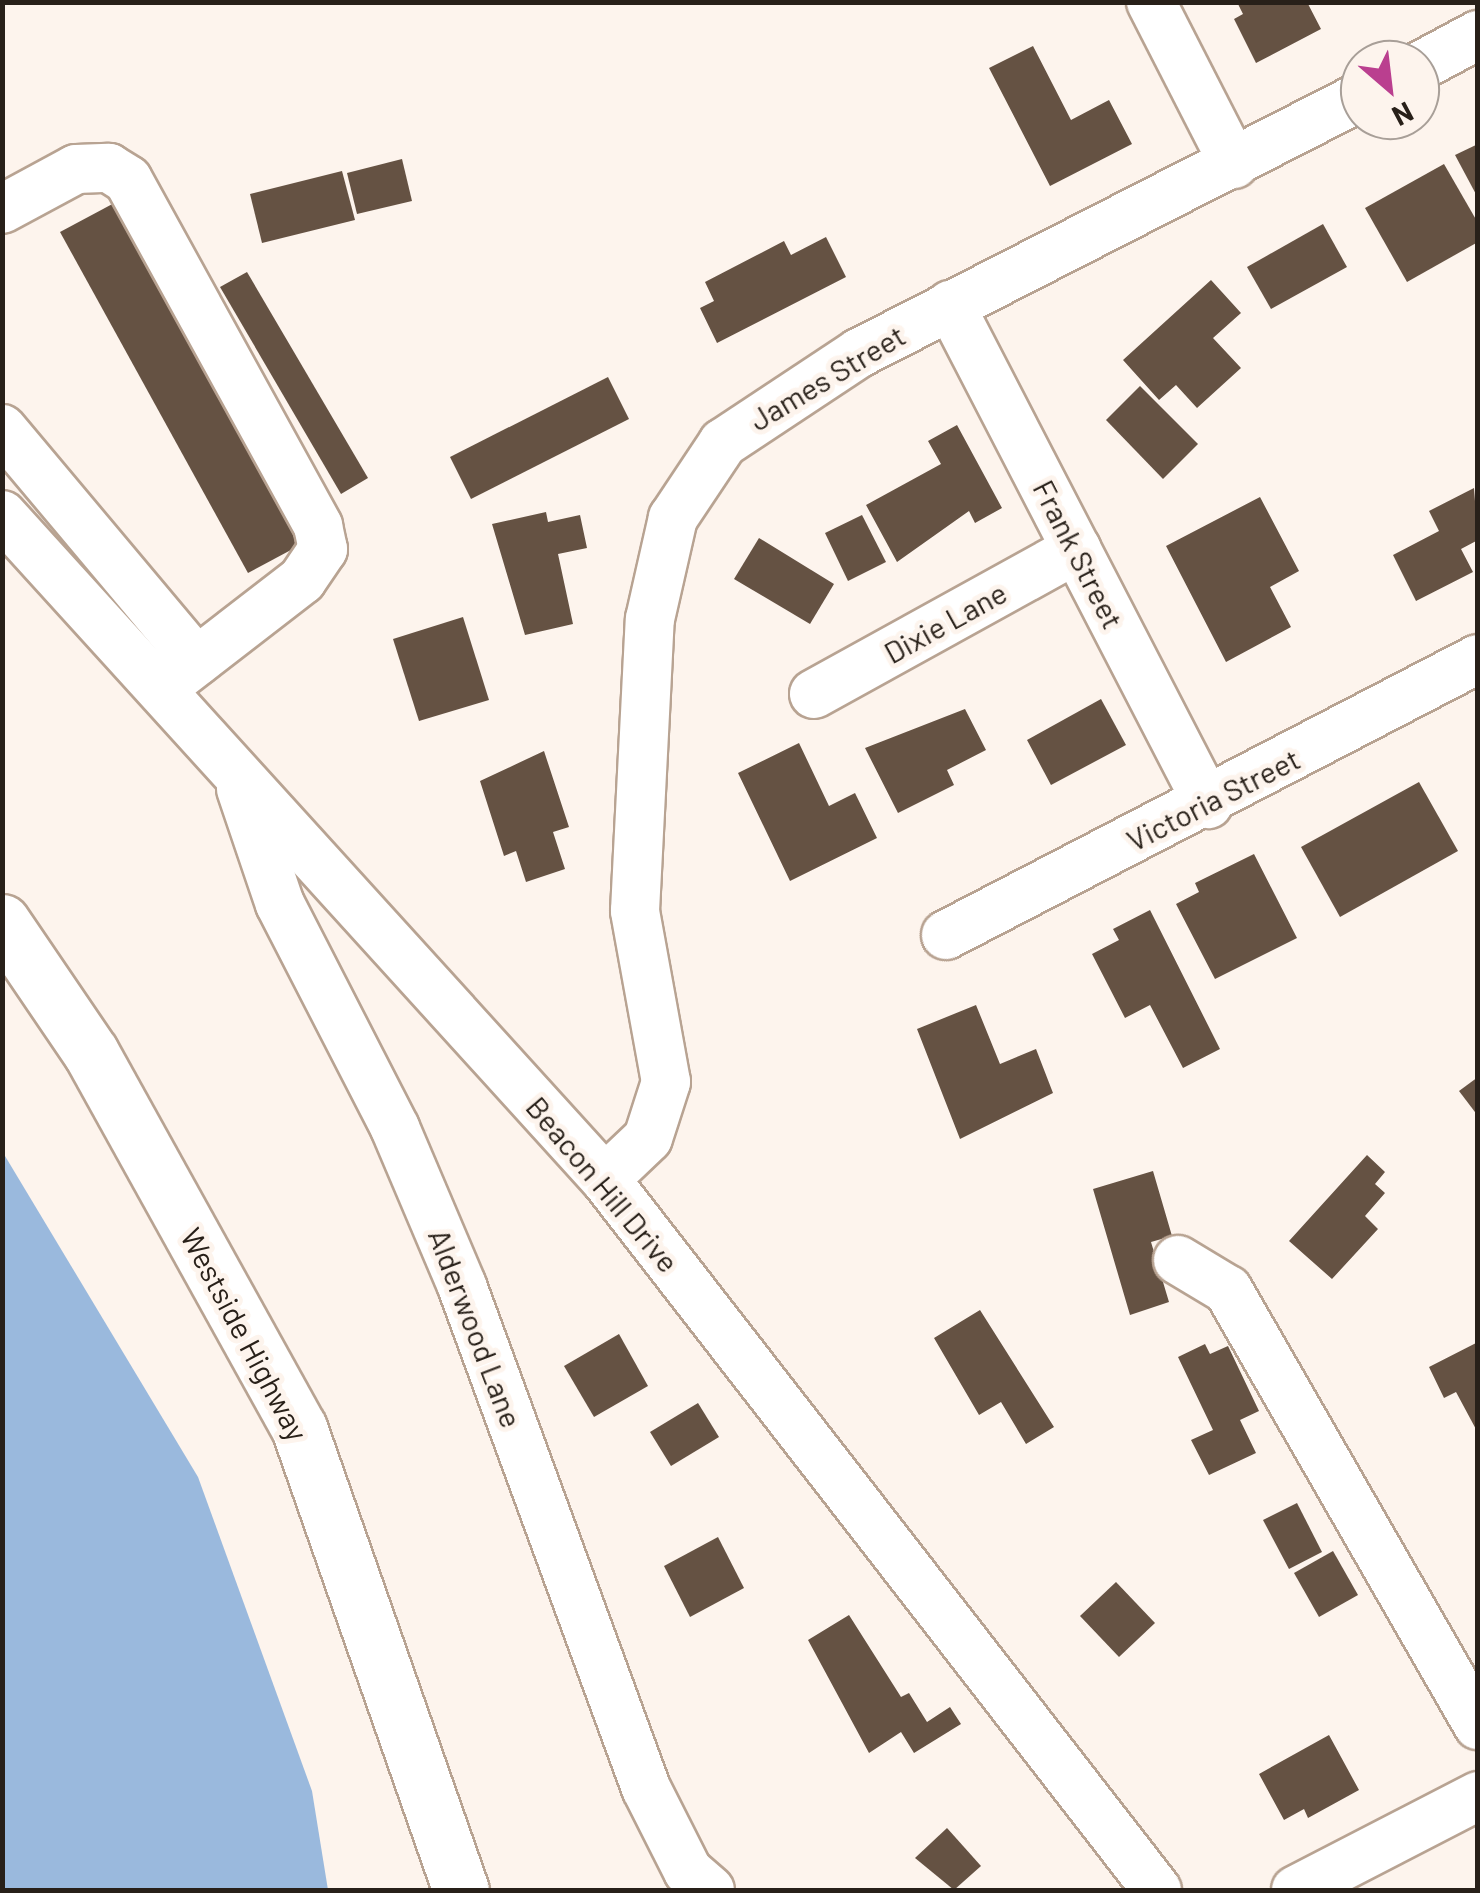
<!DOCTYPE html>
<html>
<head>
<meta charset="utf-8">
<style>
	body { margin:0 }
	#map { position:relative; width:1480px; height:1893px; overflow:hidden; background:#fdf4ed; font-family:Barlow,sans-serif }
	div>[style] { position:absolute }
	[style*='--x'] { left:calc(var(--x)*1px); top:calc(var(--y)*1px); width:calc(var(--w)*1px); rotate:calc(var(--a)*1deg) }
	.water>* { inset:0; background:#9ab9dd }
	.building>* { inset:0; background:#655243 }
	.roads { filter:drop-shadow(2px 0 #b8a392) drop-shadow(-2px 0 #b8a392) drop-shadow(0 2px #b8a392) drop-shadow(0 -2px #b8a392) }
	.minor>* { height:48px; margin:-24px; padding:0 24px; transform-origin:24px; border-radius:24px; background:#fff }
	.major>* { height:55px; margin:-27.5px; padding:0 27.5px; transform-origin:27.5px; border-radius:27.5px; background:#fff }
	span { translate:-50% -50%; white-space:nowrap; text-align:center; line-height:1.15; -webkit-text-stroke:10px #fdf4ed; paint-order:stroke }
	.street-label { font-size:30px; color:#282019 }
	.frame { position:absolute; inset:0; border:5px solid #282019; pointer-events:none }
	.north { position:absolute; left:1340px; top:40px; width:100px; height:100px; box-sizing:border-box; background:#fdf4ed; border:2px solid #a89f98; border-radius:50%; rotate:152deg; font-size:28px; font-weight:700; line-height:40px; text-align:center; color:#282019 }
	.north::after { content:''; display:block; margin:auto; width:35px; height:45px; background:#ba3f8f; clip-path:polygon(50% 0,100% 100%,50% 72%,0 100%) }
</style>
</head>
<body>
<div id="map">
	<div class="water">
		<i style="clip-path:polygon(2px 1151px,198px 1477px,312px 1791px,328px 1890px,3px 1890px)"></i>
	</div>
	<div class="building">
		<i style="clip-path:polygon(1237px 2px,1307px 2px,1321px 29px,1256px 63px,1234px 19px,1243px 14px)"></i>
		<i style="clip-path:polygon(1033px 46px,1071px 120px,1109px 100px,1132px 144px,1050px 186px,989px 68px)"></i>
		<i style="clip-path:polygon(1478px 144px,1478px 198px,1455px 155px)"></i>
		<i style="clip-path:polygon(402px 159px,412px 201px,357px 214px,347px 173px)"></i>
		<i style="clip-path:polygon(1444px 164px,1478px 223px,1478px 242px,1407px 282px,1365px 208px)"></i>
		<i style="clip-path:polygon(342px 171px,355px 220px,262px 243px,250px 194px)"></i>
		<i style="clip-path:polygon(118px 201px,304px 543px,248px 573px,60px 232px)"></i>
		<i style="clip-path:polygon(1323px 224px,1347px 267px,1271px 309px,1247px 267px)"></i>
		<i style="clip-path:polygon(826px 237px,846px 277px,717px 343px,700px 308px,714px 301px,705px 282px,784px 241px,791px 255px)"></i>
		<i style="clip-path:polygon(247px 272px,368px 478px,341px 494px,220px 287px)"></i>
		<i style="clip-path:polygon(1211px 280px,1241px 313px,1213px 338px,1241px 368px,1197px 408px,1176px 385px,1159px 400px,1123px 360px)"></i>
		<i style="clip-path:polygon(608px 377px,629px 419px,471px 499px,450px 457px)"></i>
		<i style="clip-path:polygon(1140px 386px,1198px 444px,1163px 479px,1106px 420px)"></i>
		<i style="clip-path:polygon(957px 425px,1002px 508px,975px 523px,969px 511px,897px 562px,866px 505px,941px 464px,928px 441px)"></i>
		<i style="clip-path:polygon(1474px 488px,1478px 540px,1461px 549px,1473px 572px,1416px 601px,1393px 555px,1439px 531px,1429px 511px)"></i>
		<i style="clip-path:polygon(1260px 497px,1299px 571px,1270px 587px,1291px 627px,1226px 662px,1166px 546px)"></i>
		<i style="clip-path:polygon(546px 512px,548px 522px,580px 515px,587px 548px,558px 554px,573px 624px,525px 635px,492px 524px)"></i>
		<i style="clip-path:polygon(862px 515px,886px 562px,848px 581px,825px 533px)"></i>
		<i style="clip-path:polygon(759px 538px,834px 584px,810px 624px,734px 579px)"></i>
		<i style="clip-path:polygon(463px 617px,489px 700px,419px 721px,393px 639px)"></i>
		<i style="clip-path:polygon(1101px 699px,1126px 745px,1051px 785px,1027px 740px)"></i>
		<i style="clip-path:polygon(965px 709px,986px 750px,947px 770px,954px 785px,898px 813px,865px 748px)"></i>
		<i style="clip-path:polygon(799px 743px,829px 806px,855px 793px,877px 838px,790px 881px,738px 773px)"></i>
		<i style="clip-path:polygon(544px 751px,569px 827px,553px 832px,565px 869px,526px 882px,516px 851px,504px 856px,480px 781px)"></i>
		<i style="clip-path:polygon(1419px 782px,1458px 851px,1340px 917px,1301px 847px)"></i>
		<i style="clip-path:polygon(1254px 854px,1297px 938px,1215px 979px,1176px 904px,1199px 892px,1195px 883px)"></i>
		<i style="clip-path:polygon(1150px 910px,1220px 1049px,1183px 1068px,1150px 1005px,1125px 1018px,1092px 954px,1119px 940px,1113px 929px)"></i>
		<i style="clip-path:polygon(976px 1005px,1000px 1064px,1036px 1049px,1053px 1093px,960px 1139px,917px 1029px)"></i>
		<i style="clip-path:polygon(1478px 1077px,1478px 1116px,1459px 1091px)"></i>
		<i style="clip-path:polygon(1367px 1155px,1385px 1172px,1375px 1184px,1385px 1193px,1365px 1216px,1378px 1229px,1332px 1279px,1289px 1241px)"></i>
		<i style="clip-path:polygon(1153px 1171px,1172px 1236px,1151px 1242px,1169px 1302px,1130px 1315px,1093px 1189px)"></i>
		<i style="clip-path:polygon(980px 1310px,1054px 1427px,1026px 1444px,1001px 1402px,979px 1415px,934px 1338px)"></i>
		<i style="clip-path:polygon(619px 1334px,648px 1386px,594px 1417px,564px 1366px)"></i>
		<i style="clip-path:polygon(1478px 1342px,1478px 1433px,1456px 1392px,1444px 1398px,1429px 1367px)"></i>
		<i style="clip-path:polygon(1205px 1344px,1210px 1354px,1228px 1346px,1259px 1411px,1240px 1420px,1256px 1453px,1209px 1475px,1191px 1440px,1213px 1430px,1178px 1357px)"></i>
		<i style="clip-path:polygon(698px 1403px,719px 1437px,671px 1466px,650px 1432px)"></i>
		<i style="clip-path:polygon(1297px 1503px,1322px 1552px,1289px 1569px,1263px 1520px)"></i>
		<i style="clip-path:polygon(718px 1537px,744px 1588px,690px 1617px,664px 1566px)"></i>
		<i style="clip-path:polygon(1333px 1551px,1358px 1595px,1319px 1617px,1294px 1573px)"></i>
		<i style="clip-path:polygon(1116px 1582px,1155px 1623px,1119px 1657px,1080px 1616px)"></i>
		<i style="clip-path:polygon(849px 1615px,901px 1697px,909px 1693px,927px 1722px,950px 1707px,961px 1724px,914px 1753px,901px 1732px,869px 1753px,808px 1640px)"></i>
		<i style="clip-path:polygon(1329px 1735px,1359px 1790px,1308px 1818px,1304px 1809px,1284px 1820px,1259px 1774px)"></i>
		<i style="clip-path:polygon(947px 1828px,981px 1866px,954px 1890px,915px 1858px)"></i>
	</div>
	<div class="roads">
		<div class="minor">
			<i style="--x:1151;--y:2;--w:182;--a:62.9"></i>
			<i style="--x:1420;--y:66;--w:66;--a:-28.1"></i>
			<i style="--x:2;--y:209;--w:84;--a:-28.4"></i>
			<i style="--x:76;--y:169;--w:33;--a:-2"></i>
			<i style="--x:109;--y:168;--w:22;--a:32"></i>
			<i style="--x:128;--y:180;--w:395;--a:61.2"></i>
			<i style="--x:318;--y:526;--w:24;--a:78"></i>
			<i style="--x:323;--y:549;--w:37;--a:124"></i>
			<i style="--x:302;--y:580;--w:178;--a:142.3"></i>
			<i style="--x:950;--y:305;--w:562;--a:62.66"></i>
			<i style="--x:2;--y:429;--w:303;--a:50"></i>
			<i style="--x:2;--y:515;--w:897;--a:47.76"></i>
			<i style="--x:605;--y:1179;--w:900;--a:52.18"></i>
			<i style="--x:814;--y:694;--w:300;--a:-28.9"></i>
			<i style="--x:241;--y:789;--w:121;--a:71.3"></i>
			<i style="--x:280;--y:904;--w:252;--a:62.8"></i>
			<i style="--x:395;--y:1128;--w:172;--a:67"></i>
			<i style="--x:462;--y:1286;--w:535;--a:69.87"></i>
			<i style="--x:646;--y:1788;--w:93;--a:63.2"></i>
			<i style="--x:688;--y:1871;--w:29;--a:41"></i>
			<i style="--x:946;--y:935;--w:599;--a:-27.42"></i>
			<i style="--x:605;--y:1179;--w:59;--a:-43.6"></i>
			<i style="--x:648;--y:1138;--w:59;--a:-72.2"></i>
			<i style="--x:666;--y:1082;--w:174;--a:-100.3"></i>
			<i style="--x:635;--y:911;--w:292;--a:-87.1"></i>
			<i style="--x:650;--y:619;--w:104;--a:-77.2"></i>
			<i style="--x:673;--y:518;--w:90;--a:-56.3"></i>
			<i style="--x:723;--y:443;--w:163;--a:-33.5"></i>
			<i style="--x:859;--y:353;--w:563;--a:-27.07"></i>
			<i style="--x:1178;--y:1260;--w:58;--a:31"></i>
			<i style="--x:1228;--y:1290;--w:502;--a:60.11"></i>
			<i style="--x:1296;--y:1890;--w:205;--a:-27.3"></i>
		</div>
		<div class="major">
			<i style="--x:2;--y:922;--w:158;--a:55.8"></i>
			<i style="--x:91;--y:1053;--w:429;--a:61"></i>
			<i style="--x:299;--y:1428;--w:490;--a:70.7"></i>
		</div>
	</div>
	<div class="street-label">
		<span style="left:827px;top:377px;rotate:-31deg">James Street</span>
		<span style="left:1079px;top:554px;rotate:63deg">Frank Street</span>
		<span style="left:945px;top:622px;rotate:-29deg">Dixie Lane</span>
		<span style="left:1213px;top:799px;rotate:-27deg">Victoria Street</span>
		<span style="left:603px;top:1184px;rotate:50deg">Beacon Hill Drive</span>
		<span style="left:476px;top:1328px;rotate:69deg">Alderwood Lane</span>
		<span style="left:245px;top:1334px;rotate:62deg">Westside Highway</span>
	</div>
	<div class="frame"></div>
	<div class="north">N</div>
</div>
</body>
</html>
